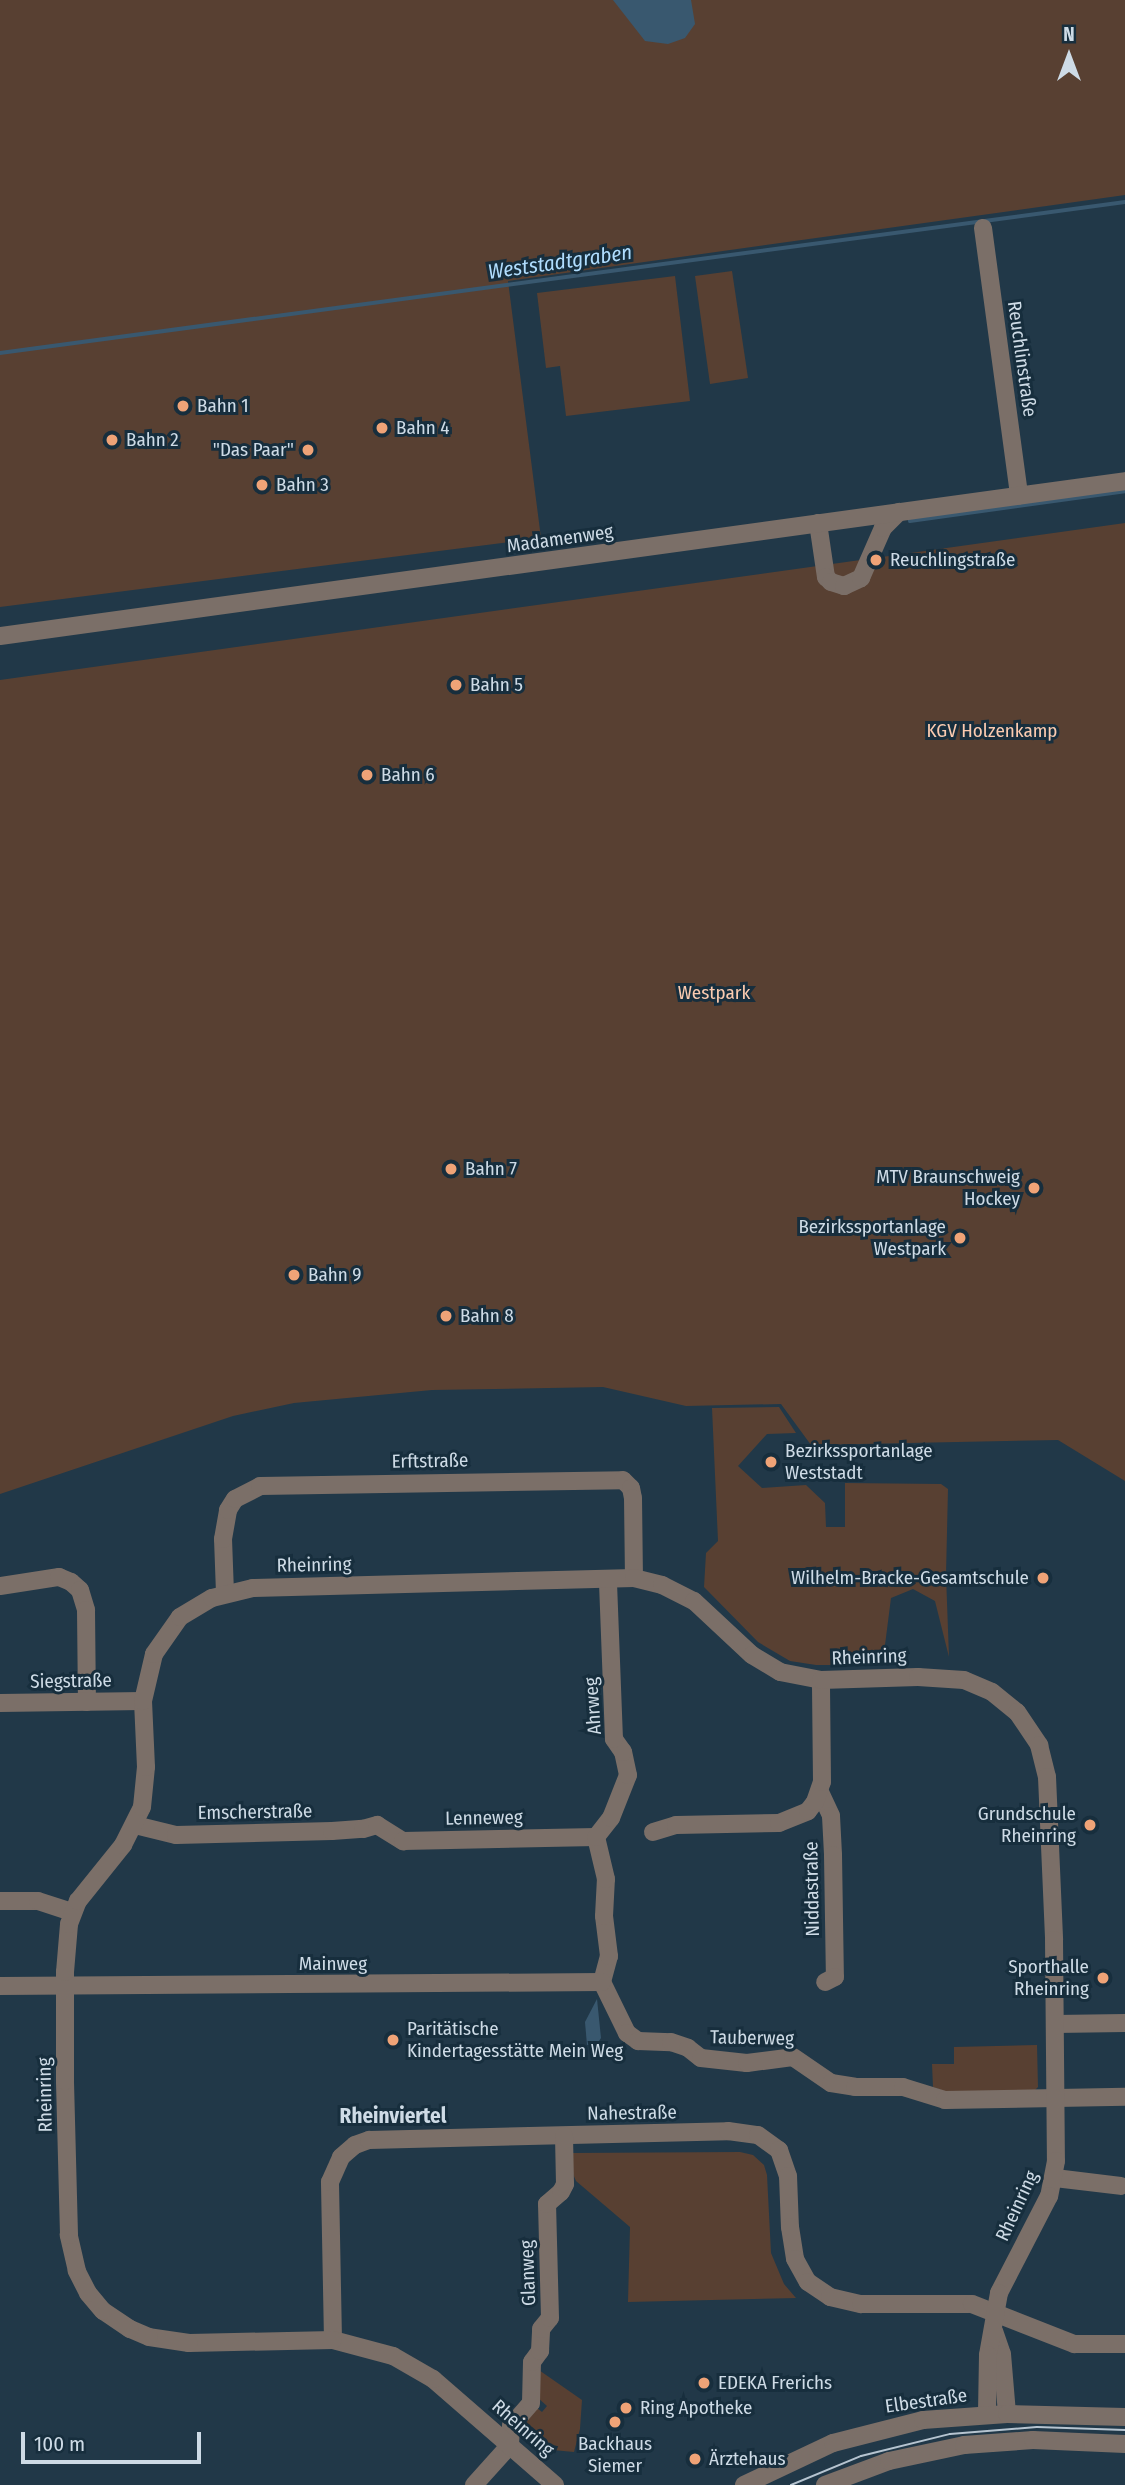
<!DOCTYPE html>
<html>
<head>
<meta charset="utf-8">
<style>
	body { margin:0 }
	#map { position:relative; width:1125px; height:2485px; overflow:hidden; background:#213848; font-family:"Fira Sans Condensed",sans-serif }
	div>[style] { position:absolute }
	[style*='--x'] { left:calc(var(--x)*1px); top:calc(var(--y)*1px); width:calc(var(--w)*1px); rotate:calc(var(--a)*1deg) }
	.green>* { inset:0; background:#584032 }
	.water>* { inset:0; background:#39586f }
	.stream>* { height:3.5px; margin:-1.75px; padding:0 1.75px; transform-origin:1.75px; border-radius:1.75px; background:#39586f }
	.minor>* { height:18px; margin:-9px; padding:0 9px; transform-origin:9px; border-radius:9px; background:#7b6f68 }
	.tram>* { height:2px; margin:-1px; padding:0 1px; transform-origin:1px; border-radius:1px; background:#b6c4d0 }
	.dots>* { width:19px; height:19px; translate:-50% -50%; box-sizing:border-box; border:4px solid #172e3d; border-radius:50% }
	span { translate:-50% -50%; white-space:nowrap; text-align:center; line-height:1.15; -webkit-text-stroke:6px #172e3d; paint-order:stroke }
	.street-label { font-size:19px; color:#cedbe6 }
	.poi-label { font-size:19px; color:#cedbe6 }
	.left { translate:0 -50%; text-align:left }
	.right { translate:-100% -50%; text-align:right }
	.park-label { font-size:19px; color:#fbcbb0 }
	.water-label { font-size:21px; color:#b0ddfe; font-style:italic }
	.neighbourhood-label { font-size:21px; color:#cedbe6; font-weight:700 }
	.north { position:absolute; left:1034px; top:21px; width:70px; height:70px; -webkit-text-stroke:5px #172e3d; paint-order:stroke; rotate:0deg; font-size:19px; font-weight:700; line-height:28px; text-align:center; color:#cedbe6 }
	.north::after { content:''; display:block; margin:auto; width:24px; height:32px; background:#cedbe6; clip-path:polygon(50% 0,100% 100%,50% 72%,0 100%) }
	.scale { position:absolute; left:21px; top:2432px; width:180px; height:32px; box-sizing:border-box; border:4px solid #cedbe6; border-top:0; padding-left:9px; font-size:21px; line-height:24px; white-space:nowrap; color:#cedbe6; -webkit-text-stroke:5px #172e3d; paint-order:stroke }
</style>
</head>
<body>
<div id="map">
	<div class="green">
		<i style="clip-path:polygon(0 0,1125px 0,1125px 195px,508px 281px,541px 538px,0 607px)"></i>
		<i style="clip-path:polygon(732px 271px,748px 378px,710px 384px,695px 276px)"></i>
		<i style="clip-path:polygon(675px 276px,690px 401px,566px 416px,560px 366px,546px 368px,537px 293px)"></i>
		<i style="clip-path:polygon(1125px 523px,1125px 1481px,1058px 1440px,811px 1445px,781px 1404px,686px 1406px,603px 1387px,432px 1390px,294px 1403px,233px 1416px,0 1494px,0 680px)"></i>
		<i style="clip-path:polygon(779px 1407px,796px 1433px,767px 1434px,738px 1466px,762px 1488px,806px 1485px,825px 1503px,826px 1527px,845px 1527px,845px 1483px,941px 1484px,948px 1489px,946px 1575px,949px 1657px,935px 1601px,913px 1589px,891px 1598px,885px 1645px,877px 1665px,816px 1665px,790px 1661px,758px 1642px,704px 1587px,706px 1553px,718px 1541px,712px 1408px)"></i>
		<i style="clip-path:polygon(1037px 2045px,1038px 2087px,1029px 2096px,944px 2091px,933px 2087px,932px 2064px,954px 2064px,954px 2047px)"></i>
		<i style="clip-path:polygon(740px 2152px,753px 2155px,764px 2165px,767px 2175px,771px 2253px,784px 2284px,796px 2298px,628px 2302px,630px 2227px,576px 2181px,570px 2167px,572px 2153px)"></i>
		<i style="clip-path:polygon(536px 2368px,582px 2400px,580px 2429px,574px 2452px,542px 2449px,510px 2430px,532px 2404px,542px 2412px,547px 2406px,537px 2397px)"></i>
	</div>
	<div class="water">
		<i style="clip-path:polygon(613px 0,691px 0,695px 24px,685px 38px,668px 44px,645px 41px)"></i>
		<i style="clip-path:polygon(597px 1999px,601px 2038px,597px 2044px,587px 2045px,585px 2022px)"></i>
	</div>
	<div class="stream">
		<i style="--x:0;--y:353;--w:1135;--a:-7.64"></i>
		<i style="--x:910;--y:521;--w:217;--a:-7.9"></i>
	</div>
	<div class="minor">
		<i style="--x:983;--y:228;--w:270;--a:82.3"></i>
		<i style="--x:818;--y:523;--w:55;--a:81.6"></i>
		<i style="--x:826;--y:577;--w:7;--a:45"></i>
		<i style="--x:831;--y:582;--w:14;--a:17"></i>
		<i style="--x:844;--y:586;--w:19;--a:-25"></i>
		<i style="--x:861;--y:578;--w:55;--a:-66.3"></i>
		<i style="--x:883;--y:528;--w:23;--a:-45"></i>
		<i style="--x:0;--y:636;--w:1136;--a:-7.84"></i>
		<i style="--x:0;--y:1586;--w:60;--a:-8.7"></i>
		<i style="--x:59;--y:1577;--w:13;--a:23"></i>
		<i style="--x:71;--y:1582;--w:12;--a:42"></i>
		<i style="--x:80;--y:1590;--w:21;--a:73"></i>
		<i style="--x:86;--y:1610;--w:92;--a:89.4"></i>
		<i style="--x:225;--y:1593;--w:54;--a:-92.1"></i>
		<i style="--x:223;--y:1539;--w:29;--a:-80"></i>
		<i style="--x:228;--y:1510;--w:13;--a:-58"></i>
		<i style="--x:235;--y:1499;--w:28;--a:-27"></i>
		<i style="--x:260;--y:1486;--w:363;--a:-0.9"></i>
		<i style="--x:623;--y:1480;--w:11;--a:45"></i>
		<i style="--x:631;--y:1488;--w:10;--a:79"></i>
		<i style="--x:633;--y:1498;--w:80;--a:89.3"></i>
		<i style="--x:0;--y:1703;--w:143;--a:-0.8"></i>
		<i style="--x:820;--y:1792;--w:26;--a:65"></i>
		<i style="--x:831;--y:1816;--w:39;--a:87"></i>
		<i style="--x:833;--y:1855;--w:122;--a:89.1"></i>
		<i style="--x:835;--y:1977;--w:11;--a:153"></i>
		<i style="--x:135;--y:1825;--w:42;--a:13.7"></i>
		<i style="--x:176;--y:1835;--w:156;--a:-1.5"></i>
		<i style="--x:332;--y:1831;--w:31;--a:-4"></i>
		<i style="--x:363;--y:1829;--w:15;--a:-16"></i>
		<i style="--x:377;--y:1825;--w:31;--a:32"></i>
		<i style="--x:403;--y:1841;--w:193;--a:-1.2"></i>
		<i style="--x:653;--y:1832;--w:24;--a:-17"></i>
		<i style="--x:676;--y:1825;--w:103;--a:-1.1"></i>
		<i style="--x:779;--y:1823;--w:31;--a:-22"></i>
		<i style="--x:808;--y:1811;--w:11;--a:-52"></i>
		<i style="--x:815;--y:1802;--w:21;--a:-71"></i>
		<i style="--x:822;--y:1782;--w:102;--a:-90.6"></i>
		<i style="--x:0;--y:1901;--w:38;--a:0"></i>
		<i style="--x:38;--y:1901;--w:36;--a:18"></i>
		<i style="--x:602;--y:1982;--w:57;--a:63.9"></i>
		<i style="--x:627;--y:2033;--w:14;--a:36"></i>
		<i style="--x:638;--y:2041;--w:33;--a:2"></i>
		<i style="--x:671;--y:2042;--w:18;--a:19"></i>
		<i style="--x:688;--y:2048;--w:16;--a:38"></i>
		<i style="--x:701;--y:2058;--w:46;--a:6.2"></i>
		<i style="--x:747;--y:2063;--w:46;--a:-7.4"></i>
		<i style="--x:793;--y:2057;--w:46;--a:34.4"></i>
		<i style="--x:831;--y:2083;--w:24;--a:9"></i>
		<i style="--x:855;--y:2087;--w:48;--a:0"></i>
		<i style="--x:903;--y:2087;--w:44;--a:17.2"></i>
		<i style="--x:945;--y:2100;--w:180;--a:-1"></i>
		<i style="--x:602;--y:1982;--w:27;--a:-75"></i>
		<i style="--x:609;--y:1956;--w:40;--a:-97.1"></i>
		<i style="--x:604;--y:1916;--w:37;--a:-87"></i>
		<i style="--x:606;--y:1879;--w:43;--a:-103.4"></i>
		<i style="--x:596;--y:1837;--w:24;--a:-52"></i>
		<i style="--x:611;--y:1818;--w:46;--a:-68.4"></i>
		<i style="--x:628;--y:1775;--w:24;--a:-102"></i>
		<i style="--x:623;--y:1752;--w:16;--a:-125"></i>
		<i style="--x:614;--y:1739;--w:159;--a:-92.2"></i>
		<i style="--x:0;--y:1986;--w:602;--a:-0.38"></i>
		<i style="--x:1055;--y:2024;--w:70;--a:-0.8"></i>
		<i style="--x:1055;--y:2178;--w:66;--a:6.9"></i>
		<i style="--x:994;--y:2331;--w:24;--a:71"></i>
		<i style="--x:1002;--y:2354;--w:60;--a:85.2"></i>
		<i style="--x:333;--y:2340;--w:158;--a:-91.1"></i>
		<i style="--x:330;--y:2182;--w:27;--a:-66"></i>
		<i style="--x:341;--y:2157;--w:18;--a:-41"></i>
		<i style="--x:355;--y:2145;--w:15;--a:-20"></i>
		<i style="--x:369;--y:2140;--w:359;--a:-1.4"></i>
		<i style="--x:728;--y:2131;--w:30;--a:8"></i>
		<i style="--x:758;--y:2135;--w:26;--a:36"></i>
		<i style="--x:779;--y:2150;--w:28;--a:71"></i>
		<i style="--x:788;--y:2176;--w:51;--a:87.8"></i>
		<i style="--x:790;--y:2227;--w:32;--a:81"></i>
		<i style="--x:795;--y:2259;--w:26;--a:61"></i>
		<i style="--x:808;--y:2282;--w:27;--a:34"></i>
		<i style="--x:830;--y:2297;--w:32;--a:13"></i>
		<i style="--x:861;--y:2304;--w:111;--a:0"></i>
		<i style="--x:972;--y:2304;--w:110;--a:21.4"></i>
		<i style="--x:1074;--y:2344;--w:51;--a:0"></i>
		<i style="--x:474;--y:2485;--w:54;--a:-48"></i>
		<i style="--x:510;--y:2445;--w:19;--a:-87"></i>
		<i style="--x:511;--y:2426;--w:30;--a:-49"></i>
		<i style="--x:531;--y:2403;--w:41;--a:-88.6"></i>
		<i style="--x:532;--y:2362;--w:14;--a:-54"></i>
		<i style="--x:540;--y:2351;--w:22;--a:-87"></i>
		<i style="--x:541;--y:2329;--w:14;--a:-51"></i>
		<i style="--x:550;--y:2318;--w:114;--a:-91.5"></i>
		<i style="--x:547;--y:2204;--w:18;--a:-41"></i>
		<i style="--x:561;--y:2192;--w:9;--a:-63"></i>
		<i style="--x:565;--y:2184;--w:48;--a:-91.2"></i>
		<i style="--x:555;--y:2485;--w:162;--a:-139"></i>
		<i style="--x:433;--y:2379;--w:46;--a:-150.1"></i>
		<i style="--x:393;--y:2356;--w:62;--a:-165.1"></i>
		<i style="--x:333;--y:2340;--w:144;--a:178.8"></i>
		<i style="--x:189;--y:2343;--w:40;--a:-171.5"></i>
		<i style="--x:149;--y:2337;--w:21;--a:-157"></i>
		<i style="--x:130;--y:2329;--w:32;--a:-146"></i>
		<i style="--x:103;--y:2311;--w:23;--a:-130"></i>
		<i style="--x:88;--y:2293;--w:25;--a:-117"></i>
		<i style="--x:77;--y:2271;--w:37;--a:-103"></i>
		<i style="--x:69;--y:2235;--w:154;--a:-91.5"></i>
		<i style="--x:65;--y:2081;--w:109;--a:-90"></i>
		<i style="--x:65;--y:1972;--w:48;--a:-85.2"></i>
		<i style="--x:69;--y:1924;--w:25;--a:-69"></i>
		<i style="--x:78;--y:1901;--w:72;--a:-51.2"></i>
		<i style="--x:123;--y:1845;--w:42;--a:-63.4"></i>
		<i style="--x:142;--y:1807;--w:40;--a:-84.3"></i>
		<i style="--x:146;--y:1767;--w:66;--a:-92.6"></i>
		<i style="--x:143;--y:1701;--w:48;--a:-76.8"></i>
		<i style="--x:154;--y:1654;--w:45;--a:-54.9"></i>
		<i style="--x:180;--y:1617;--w:37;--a:-31"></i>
		<i style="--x:212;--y:1598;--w:42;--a:-13.7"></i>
		<i style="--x:253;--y:1588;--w:381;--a:-1.5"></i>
		<i style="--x:634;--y:1578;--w:29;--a:14"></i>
		<i style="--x:662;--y:1585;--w:36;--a:27"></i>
		<i style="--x:694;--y:1601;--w:79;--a:43"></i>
		<i style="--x:752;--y:1655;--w:33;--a:31"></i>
		<i style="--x:780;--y:1672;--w:42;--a:11"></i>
		<i style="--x:821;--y:1680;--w:97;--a:-1.8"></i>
		<i style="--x:918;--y:1677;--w:46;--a:3.7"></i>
		<i style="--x:964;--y:1680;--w:30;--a:23"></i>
		<i style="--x:992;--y:1692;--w:32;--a:39"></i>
		<i style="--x:1017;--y:1712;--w:40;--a:56"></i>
		<i style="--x:1039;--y:1745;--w:33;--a:76"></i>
		<i style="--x:1047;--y:1777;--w:163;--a:87.5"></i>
		<i style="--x:1054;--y:1940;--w:221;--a:89.5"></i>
		<i style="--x:1056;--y:2161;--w:36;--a:101"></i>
		<i style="--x:1049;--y:2196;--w:109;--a:117.3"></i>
		<i style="--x:999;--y:2293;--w:63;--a:100.1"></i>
		<i style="--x:988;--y:2355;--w:60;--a:91"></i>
		<i style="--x:744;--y:2485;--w:98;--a:-25.3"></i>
		<i style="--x:833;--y:2443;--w:93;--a:-14.3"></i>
		<i style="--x:923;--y:2420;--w:84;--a:-4.1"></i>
		<i style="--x:1007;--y:2414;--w:118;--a:1.5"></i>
		<i style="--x:825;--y:2485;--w:68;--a:-20.6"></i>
		<i style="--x:889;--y:2461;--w:77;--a:-12"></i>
		<i style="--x:964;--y:2445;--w:69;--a:-4.1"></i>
		<i style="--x:1033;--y:2440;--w:92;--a:2.5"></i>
	</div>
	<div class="tram">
		<i style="--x:791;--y:2485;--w:76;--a:-22.5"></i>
		<i style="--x:861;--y:2456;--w:92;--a:-13.9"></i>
		<i style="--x:950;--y:2434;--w:87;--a:-4.6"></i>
		<i style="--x:1037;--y:2427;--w:88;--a:2"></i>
	</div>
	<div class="dots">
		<i style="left:183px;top:406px;background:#efa377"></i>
		<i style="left:382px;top:428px;background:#efa377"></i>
		<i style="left:112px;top:440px;background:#efa377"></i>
		<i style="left:308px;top:450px;background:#efa377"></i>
		<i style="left:262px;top:485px;background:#efa377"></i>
		<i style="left:876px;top:560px;background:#efa377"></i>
		<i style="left:456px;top:685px;background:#efa377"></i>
		<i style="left:367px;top:775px;background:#efa377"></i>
		<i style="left:451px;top:1169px;background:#efa377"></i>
		<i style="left:1034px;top:1188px;background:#efa377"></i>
		<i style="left:960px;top:1238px;background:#efa377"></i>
		<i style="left:294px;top:1275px;background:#efa377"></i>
		<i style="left:446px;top:1316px;background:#efa377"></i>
		<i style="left:771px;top:1462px;background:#efa377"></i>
		<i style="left:1043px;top:1578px;background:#efa377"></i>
		<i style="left:1090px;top:1825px;background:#efa377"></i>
		<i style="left:1103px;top:1978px;background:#efa377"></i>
		<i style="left:393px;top:2040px;background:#efa377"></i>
		<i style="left:704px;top:2383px;background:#efa377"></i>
		<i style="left:626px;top:2408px;background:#efa377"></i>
		<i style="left:615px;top:2422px;background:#efa377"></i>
		<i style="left:695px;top:2459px;background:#efa377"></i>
	</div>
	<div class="street-label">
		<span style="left:1022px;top:359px;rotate:82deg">Reuchlinstraße</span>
		<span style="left:560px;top:539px;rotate:-8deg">Madamenweg</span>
		<span style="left:430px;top:1461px;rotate:-1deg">Erftstraße</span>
		<span style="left:314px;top:1565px;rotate:-1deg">Rheinring</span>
		<span style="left:869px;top:1657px;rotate:-2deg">Rheinring</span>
		<span style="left:71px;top:1681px;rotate:-1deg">Siegstraße</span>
		<span style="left:593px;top:1706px;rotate:-94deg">Ahrweg</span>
		<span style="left:255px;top:1812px;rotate:-1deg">Emscherstraße</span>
		<span style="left:484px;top:1818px;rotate:-1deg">Lenneweg</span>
		<span style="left:812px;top:1889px;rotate:-91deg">Niddastraße</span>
		<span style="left:333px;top:1964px">Mainweg</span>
		<span style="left:752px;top:2038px;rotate:1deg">Tauberweg</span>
		<span style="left:45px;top:2095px;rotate:-91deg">Rheinring</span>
		<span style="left:632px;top:2113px;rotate:-1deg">Nahestraße</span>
		<span style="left:1017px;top:2206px;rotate:-65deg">Rheinring</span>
		<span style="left:528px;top:2273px;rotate:-92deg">Glanweg</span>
		<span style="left:926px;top:2401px;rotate:-8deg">Elbestraße</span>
		<span style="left:523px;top:2428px;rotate:41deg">Rheinring</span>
	</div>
	<div class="poi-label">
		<span class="left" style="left:197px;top:406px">Bahn 1</span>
		<span class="left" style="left:396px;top:428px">Bahn 4</span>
		<span class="left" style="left:126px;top:440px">Bahn 2</span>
		<span class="right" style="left:294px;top:450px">"Das Paar"</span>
		<span class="left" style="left:276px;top:485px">Bahn 3</span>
		<span class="left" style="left:890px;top:560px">Reuchlingstraße</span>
		<span class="left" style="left:470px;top:685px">Bahn 5</span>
		<span class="left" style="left:381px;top:775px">Bahn 6</span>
		<span class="left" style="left:465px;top:1169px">Bahn 7</span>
		<span class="right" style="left:1020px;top:1188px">MTV Braunschweig<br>Hockey</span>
		<span class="right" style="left:946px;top:1238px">Bezirkssportanlage<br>Westpark</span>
		<span class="left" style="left:308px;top:1275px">Bahn 9</span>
		<span class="left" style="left:460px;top:1316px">Bahn 8</span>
		<span class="left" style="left:785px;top:1462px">Bezirkssportanlage<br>Weststadt</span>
		<span class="right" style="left:1029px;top:1578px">Wilhelm-Bracke-Gesamtschule</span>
		<span class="right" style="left:1076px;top:1825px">Grundschule<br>Rheinring</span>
		<span class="right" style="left:1089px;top:1978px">Sporthalle<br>Rheinring</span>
		<span class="left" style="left:407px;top:2040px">Paritätische<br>Kindertagesstätte Mein Weg</span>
		<span class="left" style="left:718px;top:2383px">EDEKA Frerichs</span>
		<span class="left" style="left:640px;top:2408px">Ring Apotheke</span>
		<span style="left:615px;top:2455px">Backhaus<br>Siemer</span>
		<span class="left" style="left:709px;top:2459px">Ärztehaus</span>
	</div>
	<div class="park-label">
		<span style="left:992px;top:731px">KGV Holzenkamp</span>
		<span style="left:714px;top:993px">Westpark</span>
	</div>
	<div class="water-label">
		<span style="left:560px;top:262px;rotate:-8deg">Weststadtgraben</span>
	</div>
	<div class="neighbourhood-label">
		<span style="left:393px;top:2116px">Rheinviertel</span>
	</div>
	<div class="north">N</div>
	<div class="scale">100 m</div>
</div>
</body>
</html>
